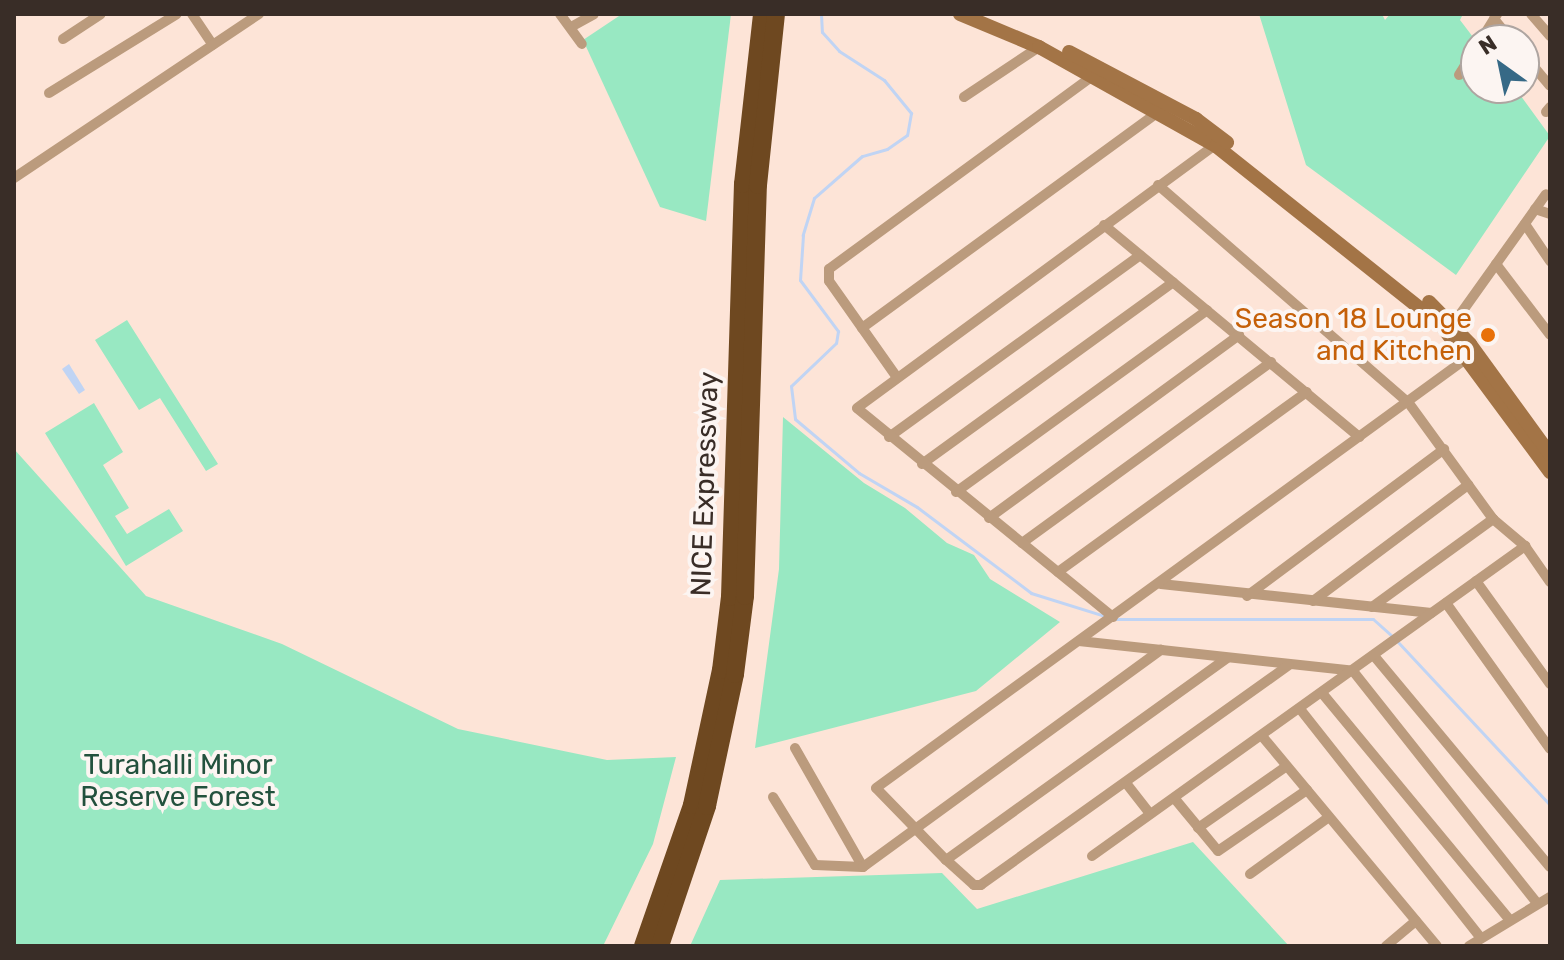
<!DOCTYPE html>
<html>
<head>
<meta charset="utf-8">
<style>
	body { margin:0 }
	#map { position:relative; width:1564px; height:960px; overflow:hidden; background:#fde4d7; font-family:Rubik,sans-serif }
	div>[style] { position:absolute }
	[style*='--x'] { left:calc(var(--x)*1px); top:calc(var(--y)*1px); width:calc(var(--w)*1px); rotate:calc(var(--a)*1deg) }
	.green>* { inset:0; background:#98e8c2 }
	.water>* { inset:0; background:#c0d4f4 }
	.stream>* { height:3px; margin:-1.5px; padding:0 1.5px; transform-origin:1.5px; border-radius:1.5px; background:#c0d4f4 }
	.street>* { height:10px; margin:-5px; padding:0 5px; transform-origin:5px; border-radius:5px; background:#bb9b7d }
	.secondary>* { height:14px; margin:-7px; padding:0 7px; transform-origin:7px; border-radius:7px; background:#a37446 }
	.highway>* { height:18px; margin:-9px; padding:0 9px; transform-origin:9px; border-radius:9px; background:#6e4820 }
	.dots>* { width:22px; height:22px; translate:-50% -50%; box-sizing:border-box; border:4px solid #fcf5f2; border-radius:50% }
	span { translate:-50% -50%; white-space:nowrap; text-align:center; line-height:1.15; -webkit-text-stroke:8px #fcf5f2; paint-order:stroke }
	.food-label { font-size:28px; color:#c56008 }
	.right { translate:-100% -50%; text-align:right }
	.street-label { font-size:28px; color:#392d27 }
	.park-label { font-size:28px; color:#22513d }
	.frame { position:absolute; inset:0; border:16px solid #392d27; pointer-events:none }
	.north { position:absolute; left:1460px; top:24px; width:80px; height:80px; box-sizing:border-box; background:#fcf5f2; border:2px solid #aea5a1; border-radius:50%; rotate:327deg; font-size:22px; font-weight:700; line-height:32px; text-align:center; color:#392d27 }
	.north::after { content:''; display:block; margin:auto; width:28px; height:36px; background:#366986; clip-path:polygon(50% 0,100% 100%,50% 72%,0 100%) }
</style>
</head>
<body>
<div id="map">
	<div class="green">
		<i style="clip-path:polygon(622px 14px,731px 14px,706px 221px,660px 207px,583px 40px)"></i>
		<i style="clip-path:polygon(1259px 14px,1382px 14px,1385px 20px,1390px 14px,1463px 14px,1460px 20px,1476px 41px,1476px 88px,1515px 88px,1550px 136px,1456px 275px,1306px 165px)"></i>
		<i style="clip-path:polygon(127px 320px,218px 464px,206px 471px,160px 398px,139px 410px,95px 340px)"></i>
		<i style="clip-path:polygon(94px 403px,123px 452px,103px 465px,129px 508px,115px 516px,127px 534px,169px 509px,183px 531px,126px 566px,45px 433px)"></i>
		<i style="clip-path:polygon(783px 417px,864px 483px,905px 508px,947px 543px,974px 555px,990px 579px,1060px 622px,976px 691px,755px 748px,779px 569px)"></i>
		<i style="clip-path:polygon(14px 449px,146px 596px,282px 644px,458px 729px,607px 760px,676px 757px,653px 844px,603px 946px,14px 946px)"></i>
		<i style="clip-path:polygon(1193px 842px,1289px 946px,690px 946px,720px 880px,942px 873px,977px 909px)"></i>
	</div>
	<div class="water">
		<i style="clip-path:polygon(69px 364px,85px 390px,79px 394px,62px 369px)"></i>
	</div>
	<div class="stream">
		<i style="--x:821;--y:14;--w:18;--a:87"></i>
		<i style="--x:822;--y:32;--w:25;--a:48"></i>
		<i style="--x:839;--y:51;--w:54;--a:32.8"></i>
		<i style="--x:884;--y:80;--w:43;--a:50.7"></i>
		<i style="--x:911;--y:113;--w:22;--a:100"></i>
		<i style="--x:907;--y:135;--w:24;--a:145"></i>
		<i style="--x:887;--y:149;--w:26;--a:164"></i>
		<i style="--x:862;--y:156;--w:64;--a:138.8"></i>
		<i style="--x:814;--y:198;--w:39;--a:107"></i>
		<i style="--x:803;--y:235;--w:45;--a:93.8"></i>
		<i style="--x:800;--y:280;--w:64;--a:53.3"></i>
		<i style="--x:838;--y:331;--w:12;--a:99"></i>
		<i style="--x:836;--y:343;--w:62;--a:136.3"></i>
		<i style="--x:791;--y:386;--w:33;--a:83"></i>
		<i style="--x:795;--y:419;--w:84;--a:40.2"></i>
		<i style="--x:859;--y:473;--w:67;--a:30.4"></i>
		<i style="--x:917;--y:507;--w:143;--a:37"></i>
		<i style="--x:1031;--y:593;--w:81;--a:17.3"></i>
		<i style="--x:1115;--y:619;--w:258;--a:0"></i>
		<i style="--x:1373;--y:619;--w:25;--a:42"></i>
		<i style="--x:1397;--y:641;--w:224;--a:47"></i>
	</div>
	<div class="street">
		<i style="--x:192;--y:14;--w:37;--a:56"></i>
		<i style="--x:560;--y:14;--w:37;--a:54"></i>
		<i style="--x:1531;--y:14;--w:29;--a:49"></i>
		<i style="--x:1494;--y:19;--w:27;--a:51"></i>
		<i style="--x:571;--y:27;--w:26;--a:-29"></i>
		<i style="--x:63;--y:39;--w:45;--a:-33.3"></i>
		<i style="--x:1481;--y:40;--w:31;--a:-58"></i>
		<i style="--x:1524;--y:55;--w:40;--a:50"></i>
		<i style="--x:1459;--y:75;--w:32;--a:-58"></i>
		<i style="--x:49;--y:93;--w:150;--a:-31.7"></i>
		<i style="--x:964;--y:97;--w:90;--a:-33.7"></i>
		<i style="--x:1546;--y:112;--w:6;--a:-51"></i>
		<i style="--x:14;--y:178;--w:295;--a:-33.8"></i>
		<i style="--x:1158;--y:185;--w:331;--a:41"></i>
		<i style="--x:1408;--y:402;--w:145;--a:54"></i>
		<i style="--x:1493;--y:519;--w:42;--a:40.2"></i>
		<i style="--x:1525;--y:546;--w:44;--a:55.2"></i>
		<i style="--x:1535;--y:209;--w:16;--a:18"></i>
		<i style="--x:1525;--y:224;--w:45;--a:56"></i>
		<i style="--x:1104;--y:225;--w:332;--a:39.7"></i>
		<i style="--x:1496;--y:264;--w:89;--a:52.7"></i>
		<i style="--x:1454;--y:323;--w:158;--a:-54.5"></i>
		<i style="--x:862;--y:328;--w:369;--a:-36.1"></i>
		<i style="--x:896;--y:376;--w:116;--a:-125.2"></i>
		<i style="--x:829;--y:281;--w:12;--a:-90"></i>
		<i style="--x:829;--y:269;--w:328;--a:-36.2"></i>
		<i style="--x:889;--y:437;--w:310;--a:-35.9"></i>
		<i style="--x:922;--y:464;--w:310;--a:-35.9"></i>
		<i style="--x:956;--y:492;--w:310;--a:-35.9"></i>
		<i style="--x:989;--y:518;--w:310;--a:-36.2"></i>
		<i style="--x:1022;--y:543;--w:308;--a:-36"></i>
		<i style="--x:1058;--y:572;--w:307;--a:-35.9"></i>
		<i style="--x:1476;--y:581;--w:127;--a:54.3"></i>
		<i style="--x:1161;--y:584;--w:272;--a:6.1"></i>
		<i style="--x:1247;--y:596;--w:246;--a:-36.7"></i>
		<i style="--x:1313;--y:601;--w:194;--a:-36.8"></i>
		<i style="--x:1446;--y:603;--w:179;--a:54.5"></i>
		<i style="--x:1372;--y:607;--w:150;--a:-36"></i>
		<i style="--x:1113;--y:617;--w:330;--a:-140.8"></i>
		<i style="--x:857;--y:408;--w:451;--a:-36.3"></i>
		<i style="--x:1079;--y:641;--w:276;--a:6.2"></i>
		<i style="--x:1353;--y:671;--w:296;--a:51.6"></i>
		<i style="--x:1375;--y:657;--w:273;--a:50.2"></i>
		<i style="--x:1289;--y:665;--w:379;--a:144.5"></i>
		<i style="--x:981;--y:885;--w:7;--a:180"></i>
		<i style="--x:974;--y:885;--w:38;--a:-138"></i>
		<i style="--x:946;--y:860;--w:100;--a:-134.2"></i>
		<i style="--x:876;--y:788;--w:736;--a:-36.04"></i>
		<i style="--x:1322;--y:693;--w:293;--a:50.4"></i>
		<i style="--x:1300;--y:709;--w:292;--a:51.7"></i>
		<i style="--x:1262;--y:736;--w:273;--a:50.2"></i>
		<i style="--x:795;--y:748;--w:137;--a:60.3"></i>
		<i style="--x:1126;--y:783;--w:39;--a:52"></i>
		<i style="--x:773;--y:797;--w:80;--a:58.3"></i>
		<i style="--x:815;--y:865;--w:48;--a:2.4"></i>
		<i style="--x:863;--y:867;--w:369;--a:-36.1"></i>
		<i style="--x:1175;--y:799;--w:67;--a:50.4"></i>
		<i style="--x:1218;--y:851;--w:108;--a:-34.4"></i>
		<i style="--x:1198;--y:828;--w:108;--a:-34.9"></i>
		<i style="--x:1092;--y:856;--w:533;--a:-35.6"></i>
		<i style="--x:946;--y:860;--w:346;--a:-35.7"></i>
		<i style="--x:1250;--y:874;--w:97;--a:-35.8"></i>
		<i style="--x:1386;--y:946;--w:39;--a:-40"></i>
		<i style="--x:1469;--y:946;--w:95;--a:-31.2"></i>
	</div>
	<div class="secondary">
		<i style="--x:960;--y:14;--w:86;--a:22.7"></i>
		<i style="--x:1039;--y:47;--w:203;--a:29.2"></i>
		<i style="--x:1216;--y:146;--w:289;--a:38.5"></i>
		<i style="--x:1442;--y:326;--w:182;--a:53.5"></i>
		<i style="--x:1069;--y:52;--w:144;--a:27.8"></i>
		<i style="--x:1196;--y:119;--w:39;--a:37"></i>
		<i style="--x:1429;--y:302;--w:59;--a:45.7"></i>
		<i style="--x:1470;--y:344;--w:136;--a:54"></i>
	</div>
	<div class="highway">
		<i style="--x:643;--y:946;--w:149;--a:-70.8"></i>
		<i style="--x:692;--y:805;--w:138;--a:-77.9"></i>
		<i style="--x:721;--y:670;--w:74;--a:-83"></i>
		<i style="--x:730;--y:597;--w:413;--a:-88.2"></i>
		<i style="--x:743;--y:184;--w:171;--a:-83.6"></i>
		<i style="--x:660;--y:946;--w:148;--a:-71.4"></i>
		<i style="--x:707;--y:806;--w:135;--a:-78"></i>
		<i style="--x:735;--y:674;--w:79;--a:-82.7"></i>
		<i style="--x:745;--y:596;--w:411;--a:-88.2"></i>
		<i style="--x:758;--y:185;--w:172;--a:-84"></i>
	</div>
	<div class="dots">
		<i style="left:1488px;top:335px;background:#e8710a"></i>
	</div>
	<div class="food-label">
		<span class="right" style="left:1472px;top:335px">Season 18 Lounge<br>and Kitchen</span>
	</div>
	<div class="street-label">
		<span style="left:705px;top:484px;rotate:-88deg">NICE Expressway</span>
	</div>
	<div class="park-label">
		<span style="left:178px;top:781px">Turahalli Minor<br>Reserve Forest</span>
	</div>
	<div class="frame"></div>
	<div class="north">N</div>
</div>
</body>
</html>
